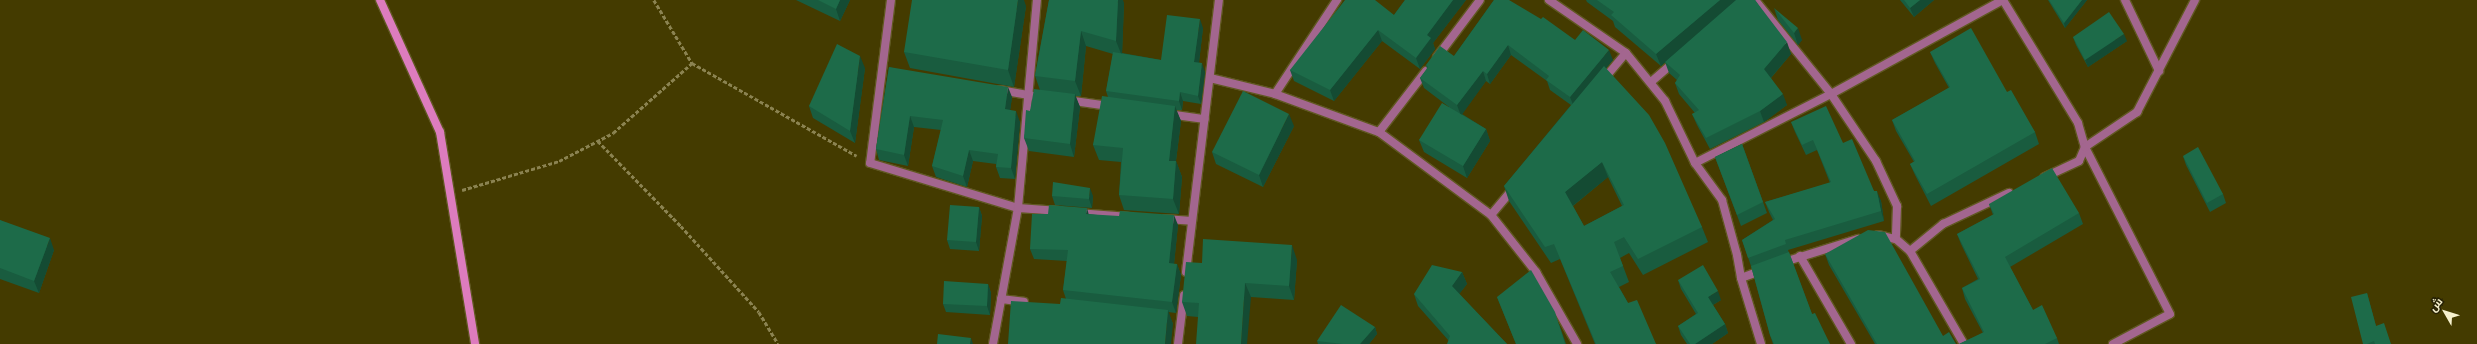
<!DOCTYPE html>
<html>
<head>
<meta charset="utf-8">
<style>
	body { margin:0 }
	#map { position:relative; width:2477px; height:344px; overflow:hidden; background:#443b00; font-family:Poppins,Cairo,sans-serif }
	div>[style] { position:absolute }
	[style*='--x'] { left:calc(var(--x)*1px); top:calc(var(--y)*1px); width:calc(var(--w)*1px); rotate:calc(var(--a)*1deg) }
	.path>* { height:2.5px; margin-top:-1.25px; transform-origin:0; background:repeating-linear-gradient(90deg,#8b8351 0 4px,transparent 0 6px) }
	.roads { filter:drop-shadow(1px 0 #605821) drop-shadow(-1px 0 #605821) drop-shadow(0 1px #605821) drop-shadow(0 -1px #605821) }
	.street>* { height:8px; margin:-4px; padding:0 4px; transform-origin:4px; border-radius:4px; background:#a3668f }
	.secondary>* { height:8px; margin:-4px; padding:0 4px; transform-origin:4px; border-radius:4px; background:#dd7cbe }
	.wall>* { inset:0; background:#195c3f }
	.shaded-wall>* { inset:0; background:#144b33 }
	.building>* { inset:0; background:#1d6b49 }
	span { translate:-50% -50%; white-space:nowrap; text-align:center; line-height:1.15; -webkit-text-stroke:3.5px #272204; paint-order:stroke }
	.north { position:absolute; left:2425px; top:292px; width:40px; height:40px; -webkit-text-stroke:3px #272204; paint-order:stroke; rotate:309deg; font-size:11px; font-weight:700; line-height:16px; text-align:center; color:#f6f1cd }
	.north::after { content:''; display:block; margin:auto; width:14px; height:18px; background:#f6f1cd; clip-path:polygon(50% 0,100% 100%,50% 72%,0 100%) }
</style>
</head>
<body>
<div id="map">
	<div class="path">
		<i style="--x:654;--y:0;--w:74;--a:58.9"></i>
		<i style="--x:692;--y:63;--w:189;--a:29.4"></i>
		<i style="--x:598;--y:141;--w:119;--a:45.7"></i>
		<i style="--x:681;--y:226;--w:116;--a:47.8"></i>
		<i style="--x:759;--y:312;--w:37;--a:59"></i>
		<i style="--x:462;--y:190;--w:101;--a:-16.6"></i>
		<i style="--x:559;--y:161;--w:61;--a:-27.4"></i>
		<i style="--x:613;--y:133;--w:106;--a:-41.5"></i>
	</div>
	<div class="roads">
		<div class="street">
			<i style="--x:891;--y:0;--w:164;--a:97.3"></i>
			<i style="--x:870;--y:163;--w:155;--a:16.9"></i>
			<i style="--x:1018;--y:208;--w:42;--a:4.1"></i>
			<i style="--x:1549;--y:0;--w:93;--a:34.5"></i>
			<i style="--x:1626;--y:53;--w:62;--a:50.9"></i>
			<i style="--x:1665;--y:101;--w:69;--a:64.2"></i>
			<i style="--x:1695;--y:163;--w:46;--a:53.9"></i>
			<i style="--x:1722;--y:200;--w:57;--a:74.7"></i>
			<i style="--x:1737;--y:255;--w:23;--a:80"></i>
			<i style="--x:1741;--y:278;--w:69;--a:73.1"></i>
			<i style="--x:1755;--y:0;--w:121;--a:51"></i>
			<i style="--x:1831;--y:94;--w:81;--a:56.1"></i>
			<i style="--x:1876;--y:161;--w:50;--a:65"></i>
			<i style="--x:1897;--y:206;--w:33;--a:92"></i>
			<i style="--x:2003;--y:0;--w:144;--a:58.6"></i>
			<i style="--x:2078;--y:123;--w:25;--a:74"></i>
			<i style="--x:2085;--y:147;--w:15;--a:113"></i>
			<i style="--x:2079;--y:161;--w:38;--a:155"></i>
			<i style="--x:2125;--y:0;--w:79;--a:64.4"></i>
			<i style="--x:1437;--y:57;--w:71;--a:-53"></i>
			<i style="--x:1210;--y:78;--w:67;--a:13.8"></i>
			<i style="--x:1275;--y:94;--w:111;--a:20.1"></i>
			<i style="--x:1379;--y:132;--w:139;--a:36.5"></i>
			<i style="--x:1491;--y:215;--w:73;--a:51.7"></i>
			<i style="--x:1536;--y:272;--w:83;--a:60.3"></i>
			<i style="--x:1604;--y:79;--w:34;--a:-50"></i>
			<i style="--x:1651;--y:82;--w:32;--a:-41"></i>
			<i style="--x:1000;--y:90;--w:35;--a:10"></i>
			<i style="--x:1275;--y:94;--w:113;--a:-56.6"></i>
			<i style="--x:1067;--y:100;--w:42;--a:8.1"></i>
			<i style="--x:1168;--y:114;--w:37;--a:8"></i>
			<i style="--x:1379;--y:132;--w:77;--a:-52.4"></i>
			<i style="--x:1695;--y:163;--w:153;--a:-26.9"></i>
			<i style="--x:1831;--y:94;--w:196;--a:-28.7"></i>
			<i style="--x:1077;--y:213;--w:53;--a:4.3"></i>
			<i style="--x:1491;--y:215;--w:35;--a:-50"></i>
			<i style="--x:1165;--y:219;--w:27;--a:4"></i>
			<i style="--x:1878;--y:235;--w:18;--a:13"></i>
			<i style="--x:1896;--y:239;--w:18;--a:41"></i>
			<i style="--x:1910;--y:251;--w:108;--a:59.9"></i>
			<i style="--x:1910;--y:251;--w:43;--a:-39.3"></i>
			<i style="--x:1943;--y:224;--w:73;--a:-25.2"></i>
			<i style="--x:1800;--y:256;--w:102;--a:59.9"></i>
			<i style="--x:1781;--y:263;--w:81;--a:-17.3"></i>
			<i style="--x:1186;--y:272;--w:274;--a:-83.1"></i>
			<i style="--x:1741;--y:278;--w:23;--a:-20"></i>
			<i style="--x:1001;--y:299;--w:23;--a:7"></i>
			<i style="--x:993;--y:344;--w:138;--a:-79.6"></i>
			<i style="--x:1018;--y:208;--w:209;--a:-84.8"></i>
			<i style="--x:1178;--y:344;--w:49;--a:-83"></i>
			<i style="--x:2113;--y:344;--w:64;--a:-27.8"></i>
			<i style="--x:2170;--y:314;--w:187;--a:-117"></i>
			<i style="--x:2085;--y:147;--w:63;--a:-33.9"></i>
			<i style="--x:2137;--y:112;--w:126;--a:-62.6"></i>
		</div>
		<div class="secondary">
			<i style="--x:380;--y:0;--w:145;--a:65.6"></i>
			<i style="--x:440;--y:132;--w:215;--a:80.6"></i>
		</div>
	</div>
	<div class="wall">
		<i style="clip-path:polygon(796px 0,850px 0,840px 21px)"></i>
		<i style="clip-path:polygon(1049px 0,1124px 3px,1122px 53px,1161px 60px,1203px 28px,1199px 62px,1205px 72px,1201px 104px,1183px 101px,1182px 110px,1176px 110px,1181px 121px,1176px 161px,1182px 177px,1179px 214px,1124px 210px,1119px 195px,1121px 162px,1099px 160px,1093px 145px,1108px 97px,1106px 91px,1113px 54px,1086px 46px,1081px 96px,1075px 96px,1080px 107px,1074px 157px,1029px 151px,1024px 138px,1030px 111px,1040px 90px,1035px 76px)"></i>
		<i style="clip-path:polygon(1405px 0,1466px 0,1433px 43px,1435px 49px,1420px 69px,1382px 41px,1334px 101px,1294px 81px,1290px 70px,1394px 15px)"></i>
		<i style="clip-path:polygon(evenodd,1494px 0,1575px 40px,1613px 60px,1606px 68px,1702px 227px,1708px 242px,1643px 275px,1629px 253px,1620px 258px,1629px 282px,1619px 287px,1628px 303px,1656px 344px,1595px 344px,1560px 259px,1551px 263px,1509px 201px,1504px 186px,1571px 105px,1550px 90px,1547px 81px,1511px 55px,1490px 84px,1486px 81px,1462px 114px,1486px 129px,1490px 141px,1467px 178px,1424px 152px,1419px 140px,1449px 107px,1424px 88px,1420px 78px,1427px 69px,1426px 65px,1454px 56px,1494px 0,1608px 177px,1622px 206px,1584px 226px,1573px 206px,1608px 177px)"></i>
		<i style="clip-path:polygon(1586px 0,1755px 0,1791px 54px,1771px 78px,1787px 105px,1764px 122px,1710px 149px,1697px 125px,1692px 114px,1695px 113px,1679px 94px,1675px 83px,1677px 80px,1669px 73px,1665px 62px,1661px 66px,1615px 27px,1613px 21px,1587px 2px)"></i>
		<i style="clip-path:polygon(1900px 0,1934px 0,1914px 17px)"></i>
		<i style="clip-path:polygon(2048px 0,2087px 0,2065px 28px)"></i>
		<i style="clip-path:polygon(1026px 6px,1014px 87px,910px 68px,904px 52px)"></i>
		<i style="clip-path:polygon(1774px 8px,1802px 40px,1798px 45px,1778px 20px)"></i>
		<i style="clip-path:polygon(2073px 37px,2127px 41px,2088px 67px,2076px 45px)"></i>
		<i style="clip-path:polygon(1930px 52px,2007px 92px,2035px 132px,2039px 144px,1931px 206px,1915px 175px,1910px 164px,1914px 162px,1896px 131px,1892px 120px,1949px 88px,1935px 63px)"></i>
		<i style="clip-path:polygon(889px 67px,1012px 97px,1010px 110px,1020px 122px,1015px 179px,1000px 178px,996px 167px,996px 164px,973px 161px,967px 187px,936px 177px,932px 166px,941px 130px,914px 127px,908px 166px,879px 160px,876px 149px)"></i>
		<i style="clip-path:polygon(865px 68px,855px 143px,813px 118px,809px 106px)"></i>
		<i style="clip-path:polygon(1791px 122px,1843px 143px,1874px 191px,1881px 201px,1884px 221px,1788px 250px,1812px 314px,1830px 344px,1773px 344px,1770px 335px,1751px 266px,1742px 240px,1773px 220px,1769px 212px,1765px 202px,1830px 183px,1817px 150px,1806px 155px,1795px 132px)"></i>
		<i style="clip-path:polygon(1294px 126px,1263px 187px,1216px 164px,1212px 152px)"></i>
		<i style="clip-path:polygon(1742px 144px,1767px 213px,1741px 226px,1715px 157px)"></i>
		<i style="clip-path:polygon(2183px 156px,2223px 194px,2226px 203px,2210px 212px,2186px 165px)"></i>
		<i style="clip-path:polygon(1052px 196px,1093px 196px,1092px 208px,1055px 205px)"></i>
		<i style="clip-path:polygon(1989px 204px,2079px 213px,2083px 224px,2010px 267px,2033px 310px,2057px 338px,2059px 344px,1959px 344px,1983px 333px,1965px 299px,1962px 288px,1978px 279px,1961px 244px,1957px 234px,1993px 215px)"></i>
		<i style="clip-path:polygon(979px 207px,982px 216px,979px 251px,950px 249px,947px 240px)"></i>
		<i style="clip-path:polygon(1048px 214px,1089px 214px,1178px 225px,1174px 264px,1177px 264px,1181px 275px,1176px 313px,1168px 312px,1173px 324px,1060px 304px,1066px 299px,1063px 290px,1067px 261px,1034px 259px,1030px 249px)"></i>
		<i style="clip-path:polygon(0 220px,54px 250px,39px 293px,0 279px)"></i>
		<i style="clip-path:polygon(1825px 254px,1943px 336px,1956px 344px,1875px 344px,1829px 265px)"></i>
		<i style="clip-path:polygon(1297px 260px,1294px 300px,1251px 297px,1198px 317px,1187px 316px,1182px 302px,1202px 263px)"></i>
		<i style="clip-path:polygon(1462px 272px,1467px 284px,1459px 294px,1507px 344px,1449px 341px,1418px 306px,1414px 294px)"></i>
		<i style="clip-path:polygon(1678px 280px,1721px 300px,1713px 305px,1725px 324px,1728px 333px,1712px 344px,1687px 344px,1681px 335px,1678px 326px,1696px 314px,1681px 289px)"></i>
		<i style="clip-path:polygon(988px 284px,991px 293px,990px 315px,946px 312px,943px 304px)"></i>
		<i style="clip-path:polygon(2367px 293px,2376px 326px,2391px 344px,2363px 344px)"></i>
		<i style="clip-path:polygon(1497px 297px,1559px 324px,1566px 344px,1516px 344px)"></i>
		<i style="clip-path:polygon(1375px 327px,1377px 334px,1369px 344px,1318px 344px,1317px 341px)"></i>
	</div>
	<div class="shaded-wall">
		<i style="clip-path:polygon(840px 0,850px 0,840px 21px,836px 9px)"></i>
		<i style="clip-path:polygon(1018px 0,1024px 0,1026px 6px,1014px 87px,1008px 70px)"></i>
		<i style="clip-path:polygon(1118px 0,1123px 0,1124px 3px,1122px 56px,1116px 41px)"></i>
		<i style="clip-path:polygon(1453px 0,1466px 0,1433px 43px,1435px 49px,1420px 69px,1416px 58px,1427px 35px)"></i>
		<i style="clip-path:polygon(1720px 0,1738px 0,1661px 66px,1656px 54px)"></i>
		<i style="clip-path:polygon(1920px 0,1934px 0,1914px 17px,1910px 8px)"></i>
		<i style="clip-path:polygon(2082px 0,2087px 0,2065px 28px,2064px 23px)"></i>
		<i style="clip-path:polygon(1200px 19px,1203px 28px,1198px 71px,1194px 62px)"></i>
		<i style="clip-path:polygon(1798px 28px,1802px 40px,1798px 45px,1794px 33px)"></i>
		<i style="clip-path:polygon(1378px 30px,1382px 41px,1334px 101px,1330px 90px)"></i>
		<i style="clip-path:polygon(1081px 31px,1086px 46px,1081px 96px,1075px 81px)"></i>
		<i style="clip-path:polygon(2124px 34px,2127px 41px,2088px 67px,2085px 60px)"></i>
		<i style="clip-path:polygon(1787px 42px,1791px 54px,1768px 81px,1764px 69px)"></i>
		<i style="clip-path:polygon(1508px 45px,1511px 55px,1490px 84px,1487px 74px)"></i>
		<i style="clip-path:polygon(1609px 50px,1613px 60px,1574px 107px,1570px 97px)"></i>
		<i style="clip-path:polygon(860px 56px,865px 68px,855px 143px,850px 131px)"></i>
		<i style="clip-path:polygon(1202px 63px,1205px 72px,1201px 104px,1198px 96px)"></i>
		<i style="clip-path:polygon(1483px 71px,1486px 81px,1461px 116px,1457px 105px)"></i>
		<i style="clip-path:polygon(1008px 87px,1012px 97px,1009px 120px,1005px 109px)"></i>
		<i style="clip-path:polygon(1180px 92px,1183px 101px,1182px 110px,1179px 101px)"></i>
		<i style="clip-path:polygon(1075px 94px,1080px 107px,1074px 157px,1070px 144px)"></i>
		<i style="clip-path:polygon(1783px 94px,1787px 105px,1764px 122px,1760px 111px)"></i>
		<i style="clip-path:polygon(1175px 106px,1181px 121px,1174px 176px,1169px 161px)"></i>
		<i style="clip-path:polygon(1016px 111px,1020px 122px,1015px 179px,1011px 168px)"></i>
		<i style="clip-path:polygon(1289px 114px,1294px 126px,1263px 187px,1259px 175px)"></i>
		<i style="clip-path:polygon(910px 116px,914px 127px,908px 166px,904px 155px)"></i>
		<i style="clip-path:polygon(1486px 129px,1490px 141px,1467px 178px,1463px 166px)"></i>
		<i style="clip-path:polygon(969px 150px,973px 161px,967px 187px,963px 176px)"></i>
		<i style="clip-path:polygon(1176px 161px,1182px 177px,1179px 214px,1173px 199px)"></i>
		<i style="clip-path:polygon(1602px 162px,1608px 177px,1570px 208px,1565px 192px)"></i>
		<i style="clip-path:polygon(1090px 188px,1093px 196px,1092px 208px,1089px 199px)"></i>
		<i style="clip-path:polygon(1877px 191px,1881px 201px,1884px 221px,1881px 211px)"></i>
		<i style="clip-path:polygon(979px 207px,982px 216px,979px 251px,976px 242px)"></i>
		<i style="clip-path:polygon(1087px 208px,1090px 219px,1086px 214px)"></i>
		<i style="clip-path:polygon(1174px 215px,1178px 225px,1173px 274px,1169px 263px)"></i>
		<i style="clip-path:polygon(50px 238px,54px 250px,39px 293px,34px 281px)"></i>
		<i style="clip-path:polygon(1292px 245px,1297px 260px,1294px 300px,1289px 286px)"></i>
		<i style="clip-path:polygon(1177px 264px,1181px 275px,1176px 313px,1172px 302px)"></i>
		<i style="clip-path:polygon(1462px 272px,1467px 284px,1456px 298px,1452px 286px)"></i>
		<i style="clip-path:polygon(1245px 283px,1251px 297px,1247px 344px,1241px 344px)"></i>
		<i style="clip-path:polygon(988px 284px,991px 293px,990px 315px,987px 306px)"></i>
		<i style="clip-path:polygon(1718px 291px,1721px 300px,1711px 306px,1708px 297px)"></i>
		<i style="clip-path:polygon(1168px 310px,1173px 324px,1171px 344px,1165px 344px)"></i>
		<i style="clip-path:polygon(1725px 324px,1728px 333px,1712px 344px,1695px 344px)"></i>
		<i style="clip-path:polygon(1375px 327px,1377px 334px,1369px 344px,1360px 344px)"></i>
		<i style="clip-path:polygon(971px 338px,973px 344px,970px 344px)"></i>
	</div>
	<div class="building">
		<i style="clip-path:polygon(818px 0,840px 0,836px 9px)"></i>
		<i style="clip-path:polygon(912px 0,1018px 0,1008px 70px,904px 52px)"></i>
		<i style="clip-path:polygon(1049px 0,1118px 0,1116px 41px,1081px 31px,1075px 81px,1035px 76px)"></i>
		<i style="clip-path:polygon(1345px 0,1375px 0,1394px 15px,1405px 0,1453px 0,1427px 35px,1431px 38px,1416px 58px,1378px 30px,1330px 90px,1290px 70px)"></i>
		<i style="clip-path:polygon(1494px 0,1509px 0,1541px 19px,1543px 17px,1575px 40px,1583px 30px,1609px 50px,1570px 97px,1546px 80px,1549px 76px,1508px 45px,1487px 74px,1483px 71px,1457px 105px,1420px 78px,1428px 67px,1426px 65px,1440px 46px,1454px 56px)"></i>
		<i style="clip-path:polygon(1597px 0,1720px 0,1656px 54px,1611px 15px,1614px 12px)"></i>
		<i style="clip-path:polygon(1736px 0,1755px 0,1787px 42px,1764px 69px,1783px 94px,1760px 111px,1706px 138px,1692px 114px,1699px 110px,1675px 83px,1680px 75px,1665px 62px)"></i>
		<i style="clip-path:polygon(1904px 0,1920px 0,1910px 8px)"></i>
		<i style="clip-path:polygon(2049px 0,2082px 0,2064px 23px)"></i>
		<i style="clip-path:polygon(1774px 8px,1798px 28px,1794px 33px)"></i>
		<i style="clip-path:polygon(2109px 12px,2124px 34px,2085px 60px,2073px 37px)"></i>
		<i style="clip-path:polygon(1167px 15px,1200px 19px,1194px 62px,1202px 63px,1198px 96px,1180px 92px,1179px 101px,1106px 91px,1113px 52px,1161px 60px)"></i>
		<i style="clip-path:polygon(1971px 28px,2007px 92px,2011px 90px,2035px 132px,1927px 194px,1910px 164px,1915px 161px,1892px 120px,1950px 87px,1930px 52px)"></i>
		<i style="clip-path:polygon(837px 44px,860px 56px,850px 131px,809px 106px)"></i>
		<i style="clip-path:polygon(evenodd,1604px 66px,1649px 115px,1665px 143px,1702px 227px,1638px 259px,1624px 237px,1614px 242px,1623px 266px,1610px 272px,1628px 303px,1637px 300px,1656px 344px,1596px 344px,1554px 244px,1545px 247px,1504px 186px,1604px 66px,1602px 162px,1624px 205px,1584px 226px,1565px 192px,1602px 162px)"></i>
		<i style="clip-path:polygon(889px 67px,1008px 87px,1005px 109px,1016px 111px,1011px 168px,996px 167px,998px 154px,969px 150px,963px 176px,932px 166px,943px 120px,910px 116px,904px 155px,876px 149px)"></i>
		<i style="clip-path:polygon(1034px 89px,1075px 94px,1070px 144px,1024px 138px,1026px 110px,1030px 111px)"></i>
		<i style="clip-path:polygon(1243px 91px,1289px 114px,1259px 175px,1212px 152px)"></i>
		<i style="clip-path:polygon(1102px 96px,1175px 106px,1169px 161px,1176px 161px,1173px 199px,1119px 195px,1123px 148px,1093px 145px)"></i>
		<i style="clip-path:polygon(1442px 103px,1486px 129px,1463px 166px,1419px 140px)"></i>
		<i style="clip-path:polygon(1826px 106px,1843px 143px,1852px 139px,1874px 191px,1877px 191px,1881px 211px,1785px 240px,1786px 244px,1748px 258px,1742px 240px,1775px 219px,1765px 202px,1831px 182px,1813px 140px,1802px 145px,1791px 122px)"></i>
		<i style="clip-path:polygon(1742px 144px,1763px 202px,1737px 215px,1715px 157px)"></i>
		<i style="clip-path:polygon(2198px 147px,2223px 194px,2207px 203px,2183px 156px)"></i>
		<i style="clip-path:polygon(2052px 168px,2079px 213px,2005px 257px,2033px 310px,2042px 305px,2057px 338px,2045px 344px,1959px 344px,1984px 332px,1962px 288px,1980px 279px,1957px 234px,1994px 214px,1989px 204px)"></i>
		<i style="clip-path:polygon(1053px 182px,1090px 188px,1089px 199px,1052px 196px)"></i>
		<i style="clip-path:polygon(950px 205px,979px 207px,976px 242px,947px 240px)"></i>
		<i style="clip-path:polygon(1049px 205px,1087px 208px,1086px 214px,1119px 216px,1120px 211px,1174px 215px,1169px 263px,1177px 264px,1172px 302px,1063px 290px,1068px 250px,1030px 249px,1032px 214px,1048px 214px)"></i>
		<i style="clip-path:polygon(0 220px,50px 238px,34px 281px,0 268px)"></i>
		<i style="clip-path:polygon(1868px 230px,1885px 232px,1943px 336px,1949px 332px,1956px 344px,1877px 344px,1825px 254px)"></i>
		<i style="clip-path:polygon(1203px 239px,1292px 245px,1289px 286px,1245px 283px,1241px 344px,1196px 344px,1199px 303px,1182px 302px,1186px 262px,1202px 263px)"></i>
		<i style="clip-path:polygon(1789px 252px,1812px 314px,1815px 313px,1830px 344px,1774px 344px,1770px 335px,1751px 266px)"></i>
		<i style="clip-path:polygon(1432px 265px,1462px 272px,1452px 286px,1507px 344px,1447px 344px,1450px 336px,1414px 294px)"></i>
		<i style="clip-path:polygon(1703px 265px,1718px 291px,1708px 297px,1725px 324px,1695px 344px,1690px 344px,1678px 326px,1698px 313px,1678px 280px)"></i>
		<i style="clip-path:polygon(1531px 270px,1555px 312px,1565px 344px,1516px 344px,1497px 297px)"></i>
		<i style="clip-path:polygon(944px 281px,988px 284px,987px 306px,943px 304px)"></i>
		<i style="clip-path:polygon(2367px 293px,2376px 326px,2384px 323px,2391px 344px,2375px 344px,2374px 341px,2367px 344px,2363px 344px,2351px 297px)"></i>
		<i style="clip-path:polygon(1061px 298px,1168px 310px,1165px 344px,1008px 344px,1011px 301px,1060px 304px)"></i>
		<i style="clip-path:polygon(1341px 305px,1375px 327px,1360px 344px,1343px 344px,1317px 341px)"></i>
		<i style="clip-path:polygon(938px 334px,971px 338px,970px 344px,937px 344px)"></i>
	</div>
	<div class="north">ش</div>
</div>
</body>
</html>
